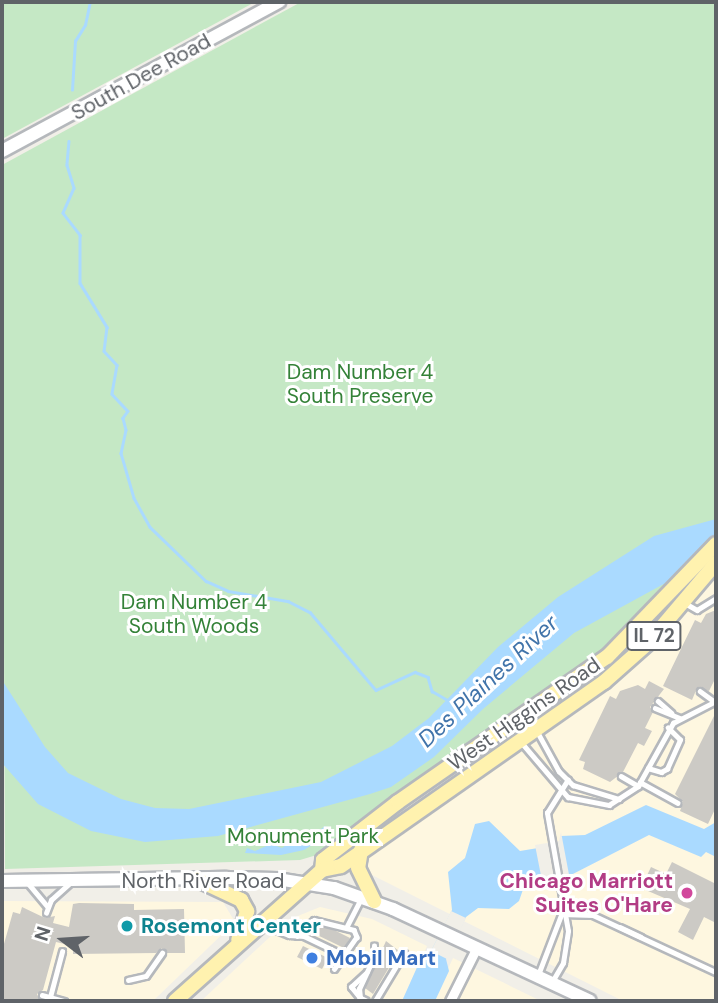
<!DOCTYPE html>
<html>
<head>
<meta charset="utf-8">
<style>
	body { margin:0 }
	#map { position:relative; width:718px; height:1003px; overflow:hidden; background:#f1efe8; font-family:"DM Sans",sans-serif }
	div>[style] { position:absolute }
	[style*='--x'] { left:calc(var(--x)*1px); top:calc(var(--y)*1px); width:calc(var(--w)*1px); rotate:calc(var(--a)*1deg) }
	.commercial>* { inset:0; background:#fef7e0 }
	.green>* { inset:0; background:#c5e8c5 }
	.water>* { inset:0; background:#aadaff }
	.pier>* { inset:0; background:#f1efe8 }
	.stream>* { height:2.5px; margin:-1.25px; padding:0 1.25px; transform-origin:1.25px; border-radius:1.25px; background:#aadaff }
	.building>* { inset:0; background:#cccac5 }
	.roads { filter:drop-shadow(2px 0 #b5b8bc) drop-shadow(-2px 0 #b5b8bc) drop-shadow(0 2px #b5b8bc) drop-shadow(0 -2px #b5b8bc) }
	.service>* { height:4.5px; margin:-2.25px; padding:0 2.25px; transform-origin:2.25px; border-radius:2.25px; background:#fff }
	.minor>* { height:9px; margin:-4.5px; padding:0 4.5px; transform-origin:4.5px; border-radius:4.5px; background:#fff }
	.secondary>* { height:12px; margin:-6px; padding:0 6px; transform-origin:6px; border-radius:6px; background:#fff }
	.primary>* { height:14px; margin:-7px; padding:0 7px; transform-origin:7px; border-radius:7px; background:#fff2af }
	.dots>* { width:19px; height:19px; translate:-50% -50%; box-sizing:border-box; border:4px solid #fff; border-radius:50% }
	span { translate:-50% -50%; white-space:nowrap; text-align:center; line-height:1.15; -webkit-text-stroke:6px #fff; paint-order:stroke }
	.shield-label span { padding:2px 5px; background:#fff; border:2px solid; border-radius:5px; -webkit-text-stroke-width:0 }
	.shield-label { font-size:19px; color:#5f6368; font-weight:700 }
	.street-label { font-size:21px; color:#5f6368 }
	.park-label { font-size:21px; color:#348238 }
	.hotel-label { font-size:21px; color:#b23c85; font-weight:700 }
	.right { translate:-100% -50%; text-align:right }
	.culture-label { font-size:21px; color:#0d838f; font-weight:700 }
	.left { translate:0 -50%; text-align:left }
	.shop-label { font-size:21px; color:#366cbe; font-weight:700 }
	.water-label { font-size:23px; color:#4174aa; font-style:italic }
	.frame { position:absolute; inset:0; border:4px solid #5f6368; pointer-events:none }
	.north { position:absolute; left:28px; top:905px; width:70px; height:70px; -webkit-text-stroke:5px #fff; paint-order:stroke; rotate:287deg; font-size:19px; font-weight:700; line-height:28px; text-align:center; color:#5f6368 }
	.north::after { content:''; display:block; margin:auto; width:24px; height:32px; background:#5f6368; clip-path:polygon(50% 0,100% 100%,50% 72%,0 100%) }
</style>
</head>
<body>
<div id="map">
	<div class="commercial">
		<i style="clip-path:polygon(714px 580px,716px 1001px,623px 1001px,366px 872px,365px 858px,556px 727px,622px 673px)"></i>
		<i style="clip-path:polygon(2px 901px,223px 902px,235px 922px,153px 1001px,2px 1001px)"></i>
		<i style="clip-path:polygon(320px 907px,372px 919px,427px 946px,403px 999px,201px 1001px,288px 920px)"></i>
		<i style="clip-path:polygon(453px 958px,541px 1001px,433px 1001px)"></i>
	</div>
	<div class="green">
		<i style="clip-path:polygon(2px 2px,255px 2px,2px 139px)"></i>
		<i style="clip-path:polygon(301px 2px,716px 2px,716px 530px,653px 604px,606px 650px,320px 854px,300px 860px,5px 869px,2px 165px)"></i>
	</div>
	<div class="water">
		<i style="clip-path:polygon(716px 519px,716px 572px,671px 580px,574px 633px,483px 709px,434px 757px,391px 787px,370px 794px,218px 836px,145px 842px,91px 831px,38px 804px,2px 763px,2px 680px,45px 747px,68px 773px,121px 799px,155px 808px,189px 809px,321px 782px,392px 746px,429px 718px,498px 647px,558px 597px,654px 536px)"></i>
		<i style="clip-path:polygon(646px 805px,704px 829px,716px 822px,716px 857px,706px 852px,701px 857px,649px 835px,569px 876px,567px 870px,539px 884px,526px 881px,519px 901px,509px 909px,478px 908px,466px 917px,446px 959px,449px 971px,435px 1001px,402px 1001px,423px 954px,431px 951px,452px 910px,448px 872px,465px 858px,475px 824px,489px 821px,520px 851px,562px 844px,561px 836px,585px 835px)"></i>
		<i style="clip-path:polygon(325px 826px,333px 832px,304px 850px,281px 855px,245px 853px,247px 848px,255px 851px,271px 844px,282px 848px,292px 841px,301px 845px)"></i>
	</div>
	<div class="pier">
		<i style="clip-path:polygon(561px 832px,570px 880px,565px 875px,543px 886px,535px 845px,559px 841px)"></i>
		<i style="clip-path:polygon(451px 911px,466px 918px,447px 959px,431px 951px)"></i>
	</div>
	<div class="stream">
		<i style="--x:72;--y:90;--w:49;--a:-86.5"></i>
		<i style="--x:75;--y:41;--w:19;--a:-58"></i>
		<i style="--x:85;--y:25;--w:24;--a:-78"></i>
		<i style="--x:69;--y:141;--w:24;--a:95"></i>
		<i style="--x:67;--y:165;--w:24;--a:73"></i>
		<i style="--x:74;--y:188;--w:27;--a:114"></i>
		<i style="--x:63;--y:213;--w:28;--a:52"></i>
		<i style="--x:80;--y:235;--w:48;--a:90"></i>
		<i style="--x:80;--y:283;--w:52;--a:58.5"></i>
		<i style="--x:107;--y:327;--w:24;--a:97"></i>
		<i style="--x:104;--y:351;--w:19;--a:47"></i>
		<i style="--x:117;--y:365;--w:29;--a:100"></i>
		<i style="--x:112;--y:394;--w:23;--a:47"></i>
		<i style="--x:128;--y:411;--w:9;--a:126"></i>
		<i style="--x:123;--y:418;--w:12;--a:76"></i>
		<i style="--x:126;--y:430;--w:24;--a:102"></i>
		<i style="--x:121;--y:453;--w:47;--a:73.9"></i>
		<i style="--x:134;--y:498;--w:33;--a:61"></i>
		<i style="--x:150;--y:527;--w:78;--a:44"></i>
		<i style="--x:206;--y:581;--w:24;--a:24"></i>
		<i style="--x:228;--y:591;--w:61;--a:9.5"></i>
		<i style="--x:288;--y:601;--w:25;--a:27"></i>
		<i style="--x:310;--y:612;--w:102;--a:49.8"></i>
		<i style="--x:376;--y:690;--w:43;--a:-24.8"></i>
		<i style="--x:415;--y:672;--w:14;--a:21"></i>
		<i style="--x:428;--y:677;--w:15;--a:74"></i>
		<i style="--x:432;--y:691;--w:20;--a:30"></i>
	</div>
	<div class="building">
		<i style="clip-path:polygon(716px 610px,716px 677px,709px 691px,697px 688px,692px 700px,663px 686px,695px 620px,701px 623px,706px 614px)"></i>
		<i style="clip-path:polygon(649px 681px,664px 689px,650px 707px,653px 712px,645px 728px,652px 731px,644px 746px,638px 743px,623px 772px,610px 782px,583px 769px,585px 762px,579px 760px,610px 696px,616px 699px,620px 691px,638px 685px,645px 689px)"></i>
		<i style="clip-path:polygon(716px 712px,716px 807px,708px 824px,680px 811px,683px 802px,675px 794px)"></i>
		<i style="clip-path:polygon(672px 862px,716px 884px,716px 923px,704px 917px,693px 940px,678px 932px,690px 909px,641px 888px,651px 867px,666px 874px)"></i>
		<i style="clip-path:polygon(79px 903px,134px 904px,134px 910px,184px 909px,185px 953px,167px 953px,162px 948px,156px 953px,73px 954px,73px 946px,56px 942px,43px 990px,37px 994px,40px 1001px,2px 1001px,2px 951px,13px 912px,20px 914px,22px 907px,45px 918px,55px 916px,53px 923px,69px 927px,73px 904px)"></i>
		<i style="clip-path:polygon(316px 925px,334px 930px,350px 938px,344px 948px,313px 933px)"></i>
		<i style="clip-path:polygon(386px 941px,399px 951px,373px 994px,365px 988px)"></i>
		<i style="clip-path:polygon(303px 946px,328px 958px,322px 969px,297px 957px)"></i>
	</div>
	<div class="roads">
		<div class="service">
			<i style="--x:685;--y:603;--w:14;--a:30"></i>
			<i style="--x:697;--y:610;--w:22;--a:-32"></i>
			<i style="--x:700;--y:691;--w:19;--a:36"></i>
			<i style="--x:658;--y:701;--w:18;--a:41"></i>
			<i style="--x:655;--y:708;--w:27;--a:22"></i>
			<i style="--x:537;--y:731;--w:46;--a:61.2"></i>
			<i style="--x:559;--y:771;--w:20;--a:45"></i>
			<i style="--x:573;--y:785;--w:48;--a:16.9"></i>
			<i style="--x:522;--y:743;--w:71;--a:49.6"></i>
			<i style="--x:568;--y:797;--w:42;--a:11"></i>
			<i style="--x:609;--y:805;--w:35;--a:-33"></i>
			<i style="--x:638;--y:786;--w:72;--a:-60.9"></i>
			<i style="--x:673;--y:723;--w:48;--a:-27.1"></i>
			<i style="--x:648;--y:768;--w:14;--a:17"></i>
			<i style="--x:661;--y:772;--w:7;--a:-27"></i>
			<i style="--x:667;--y:769;--w:32;--a:-66"></i>
			<i style="--x:680;--y:740;--w:17;--a:-135"></i>
			<i style="--x:621;--y:776;--w:20;--a:30"></i>
			<i style="--x:640;--y:782;--w:43;--a:28.9"></i>
			<i style="--x:28;--y:883;--w:31;--a:50"></i>
			<i style="--x:46;--y:913;--w:14;--a:-69"></i>
			<i style="--x:51;--y:900;--w:25;--a:-42"></i>
			<i style="--x:562;--y:914;--w:31;--a:2"></i>
			<i style="--x:593;--y:915;--w:136;--a:24.9"></i>
			<i style="--x:264;--y:925;--w:27;--a:22"></i>
			<i style="--x:289;--y:935;--w:15;--a:4"></i>
			<i style="--x:304;--y:936;--w:47;--a:25.5"></i>
			<i style="--x:347;--y:926;--w:31;--a:-63"></i>
			<i style="--x:620;--y:927;--w:23;--a:25"></i>
			<i style="--x:297;--y:936;--w:23;--a:-43"></i>
			<i style="--x:314;--y:920;--w:41;--a:14"></i>
			<i style="--x:354;--y:930;--w:8;--a:67"></i>
			<i style="--x:357;--y:937;--w:39;--a:125"></i>
			<i style="--x:538;--y:975;--w:64;--a:-69"></i>
			<i style="--x:128;--y:980;--w:18;--a:-13"></i>
			<i style="--x:146;--y:976;--w:28;--a:-55"></i>
			<i style="--x:552;--y:982;--w:22;--a:-60"></i>
			<i style="--x:563;--y:963;--w:32;--a:-81"></i>
			<i style="--x:568;--y:931;--w:120;--a:-100.1"></i>
			<i style="--x:547;--y:813;--w:39;--a:-58"></i>
			<i style="--x:42;--y:995;--w:23;--a:15"></i>
			<i style="--x:50;--y:997;--w:47;--a:-75.1"></i>
			<i style="--x:360;--y:998;--w:14;--a:-129"></i>
			<i style="--x:351;--y:987;--w:21;--a:-43"></i>
			<i style="--x:366;--y:1001;--w:7;--a:-153"></i>
			<i style="--x:360;--y:998;--w:9;--a:-96"></i>
			<i style="--x:359;--y:989;--w:35;--a:-65"></i>
			<i style="--x:374;--y:957;--w:11;--a:-90"></i>
			<i style="--x:375;--y:1001;--w:56;--a:-58.9"></i>
		</div>
		<div class="minor">
			<i style="--x:450;--y:1001;--w:60;--a:-63.4"></i>
		</div>
		<div class="secondary">
			<i style="--x:2;--y:151;--w:315;--a:-28.3"></i>
			<i style="--x:2;--y:881;--w:225;--a:-0.8"></i>
			<i style="--x:227;--y:878;--w:50;--a:1.1"></i>
			<i style="--x:277;--y:879;--w:58;--a:9"></i>
			<i style="--x:334;--y:888;--w:63;--a:19.6"></i>
			<i style="--x:393;--y:909;--w:217;--a:25"></i>
		</div>
		<div class="primary">
			<i style="--x:361;--y:850;--w:18;--a:99"></i>
			<i style="--x:358;--y:868;--w:37;--a:64"></i>
			<i style="--x:322;--y:870;--w:10;--a:-84"></i>
			<i style="--x:323;--y:860;--w:95;--a:-37.7"></i>
			<i style="--x:398;--y:802;--w:254;--a:-34.8"></i>
			<i style="--x:607;--y:657;--w:157;--a:-46"></i>
			<i style="--x:196;--y:879;--w:50;--a:25"></i>
			<i style="--x:241;--y:900;--w:13;--a:61"></i>
			<i style="--x:247;--y:911;--w:30;--a:107"></i>
			<i style="--x:175;--y:1001;--w:197;--a:-41.7"></i>
			<i style="--x:322;--y:870;--w:19;--a:-12"></i>
			<i style="--x:341;--y:866;--w:321;--a:-35"></i>
			<i style="--x:604;--y:682;--w:60;--a:-41.6"></i>
			<i style="--x:649;--y:642;--w:104;--a:-49.7"></i>
		</div>
	</div>
	<div class="dots">
		<i style="left:687px;top:893px;background:#d1479c"></i>
		<i style="left:127px;top:926px;background:#0f9aa8"></i>
		<i style="left:312px;top:958px;background:#3f7fe0"></i>
	</div>
	<div class="shield-label">
		<span style="left:654px;top:636px">IL 72</span>
	</div>
	<div class="street-label">
		<span style="left:141px;top:77px;rotate:-29deg">South Dee Road</span>
		<span style="left:524px;top:714px;rotate:-35deg">West Higgins Road</span>
		<span style="left:203px;top:881px">North River Road</span>
	</div>
	<div class="park-label">
		<span style="left:360px;top:384px">Dam Number 4<br>South Preserve</span>
		<span style="left:194px;top:614px">Dam Number 4<br>South Woods</span>
		<span style="left:303px;top:836px">Monument Park</span>
	</div>
	<div class="hotel-label">
		<span class="right" style="left:673px;top:893px">Chicago Marriott<br>Suites O'Hare</span>
	</div>
	<div class="culture-label">
		<span class="left" style="left:141px;top:926px">Rosemont Center</span>
	</div>
	<div class="shop-label">
		<span class="left" style="left:326px;top:958px">Mobil Mart</span>
	</div>
	<div class="water-label">
		<span style="left:488px;top:681px;rotate:-43deg">Des Plaines River</span>
	</div>
	<div class="frame"></div>
	<div class="north">N</div>
</div>
</body>
</html>
